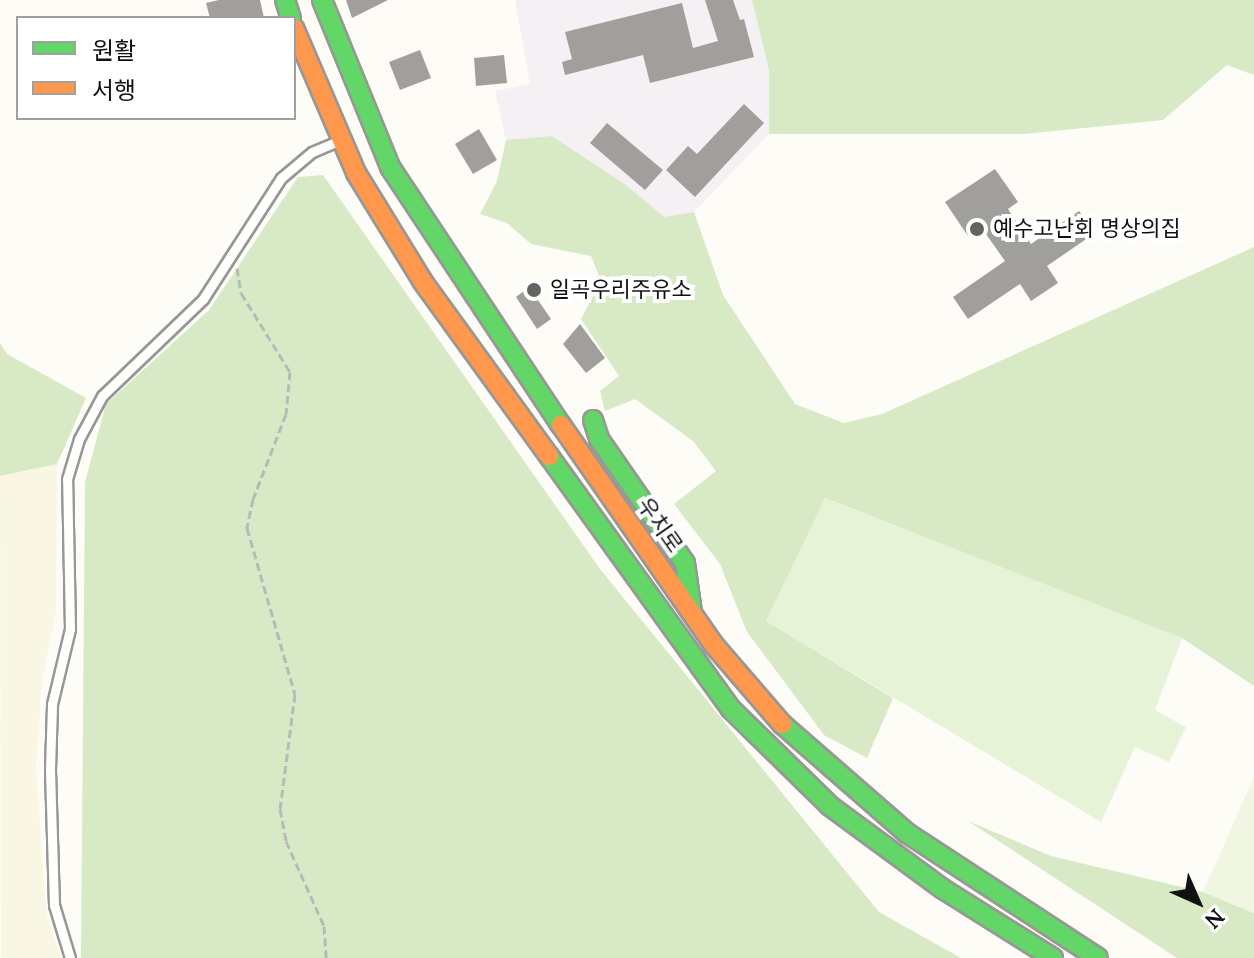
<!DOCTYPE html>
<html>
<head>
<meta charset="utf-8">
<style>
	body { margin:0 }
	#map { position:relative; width:1254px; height:958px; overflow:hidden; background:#fdfcf7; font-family:Lora,"Noto Sans KR",serif }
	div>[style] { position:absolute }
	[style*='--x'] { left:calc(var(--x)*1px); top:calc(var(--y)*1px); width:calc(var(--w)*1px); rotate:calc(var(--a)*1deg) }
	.industrial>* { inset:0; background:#f5f0f3 }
	.farmland>* { inset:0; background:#f9f7e4 }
	.green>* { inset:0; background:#e7f3d7 }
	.forest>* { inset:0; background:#d8eac5 }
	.pitch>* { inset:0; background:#f0f6e1 }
	.building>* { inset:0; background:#a19f9c }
	.path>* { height:3px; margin-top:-1.5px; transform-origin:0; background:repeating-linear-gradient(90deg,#b9b9b8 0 8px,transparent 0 12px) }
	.roads { filter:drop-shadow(2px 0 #979795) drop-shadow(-2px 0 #979795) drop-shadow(0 2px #979795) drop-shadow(0 -2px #979795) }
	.lane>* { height:9px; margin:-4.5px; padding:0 4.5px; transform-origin:4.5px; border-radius:4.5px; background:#fffffe }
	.fast>* { height:18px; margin:-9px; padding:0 9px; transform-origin:9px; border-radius:9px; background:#63d668 }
	.slow>* { height:18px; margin:-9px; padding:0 9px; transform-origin:9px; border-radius:9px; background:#ff974d }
	.dots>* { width:22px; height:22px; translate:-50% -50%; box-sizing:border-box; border:4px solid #fff; border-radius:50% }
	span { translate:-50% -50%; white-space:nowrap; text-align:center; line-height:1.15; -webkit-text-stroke:8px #fff; paint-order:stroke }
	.poi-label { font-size:22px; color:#111 }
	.left { translate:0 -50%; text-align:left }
	.street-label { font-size:22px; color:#111 }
	.legend { position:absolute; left:16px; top:16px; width:280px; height:104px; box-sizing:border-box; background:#fff; border:2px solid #a0a0a0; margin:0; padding:10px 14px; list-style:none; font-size:24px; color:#111 }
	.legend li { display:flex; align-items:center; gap:16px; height:40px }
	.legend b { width:40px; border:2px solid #a0a0a0 }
	.north { position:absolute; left:1158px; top:862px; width:80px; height:80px; -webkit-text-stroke:6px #fff; paint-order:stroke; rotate:135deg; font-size:22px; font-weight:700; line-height:32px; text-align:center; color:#111 }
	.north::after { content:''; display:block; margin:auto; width:28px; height:36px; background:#111; clip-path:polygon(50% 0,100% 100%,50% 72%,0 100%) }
</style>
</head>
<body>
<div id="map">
	<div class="industrial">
		<i style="clip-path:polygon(515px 0,752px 0,769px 70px,769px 134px,694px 212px,664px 218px,626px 185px,552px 136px,506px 140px,495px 91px,530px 84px)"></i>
	</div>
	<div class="farmland">
		<i style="clip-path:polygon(57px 464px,56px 611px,42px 681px,36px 768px,46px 911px,61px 958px,1px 958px,0 476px)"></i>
	</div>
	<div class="green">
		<i style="clip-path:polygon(824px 498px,1182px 638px,1155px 710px,1186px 727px,1169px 762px,1135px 747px,1101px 822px,766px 621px)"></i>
	</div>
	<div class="forest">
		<i style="clip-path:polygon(752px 0,1254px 0,1254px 75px,1227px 65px,1163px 120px,1025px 134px,769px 134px,769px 70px)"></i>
		<i style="clip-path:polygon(552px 136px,626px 185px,664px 217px,694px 212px,723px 295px,795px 404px,844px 423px,882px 414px,1254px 247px,1254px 686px,1182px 638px,825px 498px,766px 621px,893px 698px,867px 758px,824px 735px,747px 632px,720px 564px,674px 504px,716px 471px,693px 441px,635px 399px,605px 411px,600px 391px,619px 376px,581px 319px,601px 281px,591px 256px,531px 244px,507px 223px,480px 214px,497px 181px,506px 140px)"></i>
		<i style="clip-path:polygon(323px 175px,600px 569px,879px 912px,961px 958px,81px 958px,85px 482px,106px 404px,209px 310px,298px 177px)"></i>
		<i style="clip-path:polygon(0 343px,7px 354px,86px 398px,57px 464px,0 476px)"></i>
		<i style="clip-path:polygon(968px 821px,1051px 856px,1203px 892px,1254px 913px,1254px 958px,1177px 958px)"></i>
	</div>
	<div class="pitch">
		<i style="clip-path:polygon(1254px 777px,1254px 913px,1203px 892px)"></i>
	</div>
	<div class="building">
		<i style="clip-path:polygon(219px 0,260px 0,264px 18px,210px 18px,206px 3px)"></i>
		<i style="clip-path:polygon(346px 0,388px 0,352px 18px)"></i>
		<i style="clip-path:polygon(705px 0,733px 0,740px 20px,744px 19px,754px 57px,650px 83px,643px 55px,565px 75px,562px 62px,572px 59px,565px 32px,682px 3px,693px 48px,718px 41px)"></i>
		<i style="clip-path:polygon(420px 50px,431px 78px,400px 90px,389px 62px)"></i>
		<i style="clip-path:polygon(504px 55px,507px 83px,476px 86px,474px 58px)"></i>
		<i style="clip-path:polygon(744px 104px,764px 123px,695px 197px,666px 170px,688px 146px,697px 154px)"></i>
		<i style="clip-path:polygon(607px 123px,663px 170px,645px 190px,590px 143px)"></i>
		<i style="clip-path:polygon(479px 129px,497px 160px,473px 174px,455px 144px)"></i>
		<i style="clip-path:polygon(995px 169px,1018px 202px,1008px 209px,1031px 244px,1079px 211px,1095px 233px,1047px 266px,1058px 283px,1031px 301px,1020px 284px,968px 319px,953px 297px,1005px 261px,981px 227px,968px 236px,945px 202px)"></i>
		<i style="clip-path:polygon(529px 287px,551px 319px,537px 329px,516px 297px)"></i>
		<i style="clip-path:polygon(580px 324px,605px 358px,586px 373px,563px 344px)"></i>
	</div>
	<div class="path">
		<i style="--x:237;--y:268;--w:25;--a:81"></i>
		<i style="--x:241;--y:293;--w:93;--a:58.2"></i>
		<i style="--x:290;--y:372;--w:42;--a:95.4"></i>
		<i style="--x:286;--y:414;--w:91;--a:111.2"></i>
		<i style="--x:253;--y:499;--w:30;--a:102"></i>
		<i style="--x:247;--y:528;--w:173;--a:73.9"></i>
		<i style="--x:295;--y:694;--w:116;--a:97.4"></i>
		<i style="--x:280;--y:809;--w:33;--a:79"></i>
		<i style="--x:286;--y:841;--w:93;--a:65.9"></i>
		<i style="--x:324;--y:926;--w:32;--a:86"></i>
	</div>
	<div class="roads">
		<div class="lane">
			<i style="--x:70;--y:958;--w:55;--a:-106.8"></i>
			<i style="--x:54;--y:905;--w:136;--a:-91.7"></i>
			<i style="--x:50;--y:769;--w:65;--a:-88.2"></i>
			<i style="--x:52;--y:704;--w:77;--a:-76.5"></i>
			<i style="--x:70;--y:629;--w:150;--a:-91.1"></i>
			<i style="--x:67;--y:479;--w:42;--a:-73.3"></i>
			<i style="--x:79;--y:439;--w:49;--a:-61.9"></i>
			<i style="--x:102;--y:396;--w:140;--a:-43.8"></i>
			<i style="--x:203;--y:299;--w:144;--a:-57.2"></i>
			<i style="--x:281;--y:178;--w:40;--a:-40"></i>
			<i style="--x:312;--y:152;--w:26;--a:-23"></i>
		</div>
		<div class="fast">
			<i style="--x:285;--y:0;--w:19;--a:72"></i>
			<i style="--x:322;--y:0;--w:180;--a:67.8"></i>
			<i style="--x:390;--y:167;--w:310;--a:56.5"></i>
			<i style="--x:593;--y:420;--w:20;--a:72"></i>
			<i style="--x:599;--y:439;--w:151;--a:55.3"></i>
			<i style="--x:685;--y:563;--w:49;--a:81.9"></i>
			<i style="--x:549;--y:456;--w:312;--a:54.3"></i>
			<i style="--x:731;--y:709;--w:139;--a:44.4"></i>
			<i style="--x:830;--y:806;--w:140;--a:36.3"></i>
			<i style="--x:943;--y:889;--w:130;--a:32.1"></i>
			<i style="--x:782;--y:724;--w:166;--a:41.1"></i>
			<i style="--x:907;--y:833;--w:228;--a:33.2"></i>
		</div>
		<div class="slow">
			<i style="--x:294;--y:28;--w:158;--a:66.8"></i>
			<i style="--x:356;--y:173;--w:128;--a:58.4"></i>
			<i style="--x:423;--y:282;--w:215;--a:54.1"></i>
			<i style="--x:561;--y:425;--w:267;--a:55.2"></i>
			<i style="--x:713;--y:644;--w:106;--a:49.2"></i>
		</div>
	</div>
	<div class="dots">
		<i style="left:977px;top:229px;background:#646362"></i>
		<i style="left:534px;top:290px;background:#646362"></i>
	</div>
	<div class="poi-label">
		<span class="left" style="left:993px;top:229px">예수고난회 명상의집</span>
		<span class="left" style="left:550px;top:290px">일곡우리주유소</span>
	</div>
	<div class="street-label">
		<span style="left:660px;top:525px;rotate:55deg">우치로</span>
	</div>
	<ul class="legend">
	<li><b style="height:10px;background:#63d668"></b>원활</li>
	<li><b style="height:10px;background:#ff974d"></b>서행</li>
	</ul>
	<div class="north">N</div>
</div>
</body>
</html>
